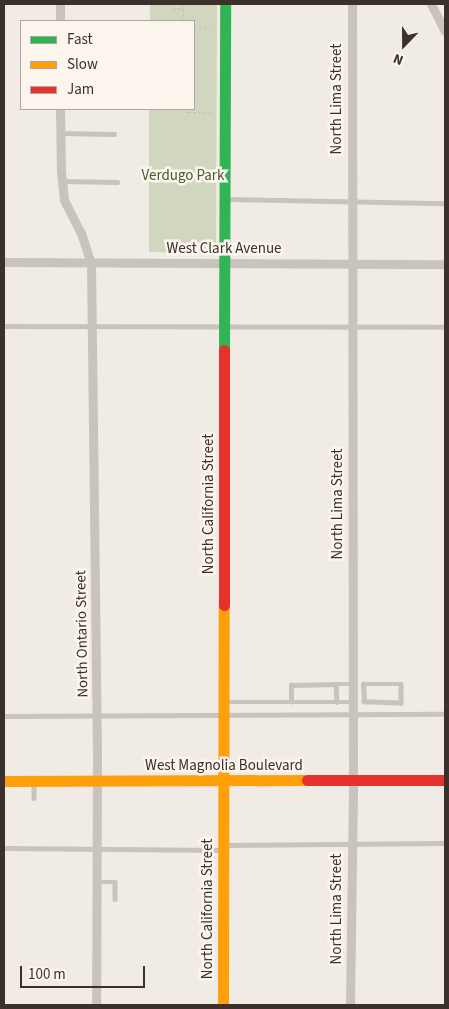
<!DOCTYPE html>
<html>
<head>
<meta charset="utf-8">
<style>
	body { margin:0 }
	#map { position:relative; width:449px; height:1009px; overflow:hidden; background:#f0ebe5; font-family:"Source Sans 3",sans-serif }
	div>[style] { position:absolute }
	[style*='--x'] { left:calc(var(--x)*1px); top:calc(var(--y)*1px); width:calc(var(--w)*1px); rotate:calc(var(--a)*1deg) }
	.green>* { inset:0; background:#d1d6bf }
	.path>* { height:1px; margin-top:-0.5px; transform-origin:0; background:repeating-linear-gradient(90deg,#c2bbb6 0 2.5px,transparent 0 5px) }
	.lane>* { height:4.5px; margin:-2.25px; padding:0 2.25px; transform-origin:2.25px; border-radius:2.25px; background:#c9c3be }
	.street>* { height:9px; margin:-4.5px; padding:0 4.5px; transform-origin:4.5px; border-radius:4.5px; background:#c9c3be }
	.fast>* { height:11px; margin:-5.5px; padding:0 5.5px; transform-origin:5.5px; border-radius:5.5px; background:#30b455 }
	.slow>* { height:11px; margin:-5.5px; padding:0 5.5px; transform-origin:5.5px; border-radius:5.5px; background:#ff9f0a }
	.jam>* { height:11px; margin:-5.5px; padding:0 5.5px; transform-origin:5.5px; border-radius:5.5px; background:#e5322d }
	span { translate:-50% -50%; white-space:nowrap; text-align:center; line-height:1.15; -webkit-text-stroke:5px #fbf5ee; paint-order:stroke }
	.street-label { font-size:15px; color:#3b302b }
	.park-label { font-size:15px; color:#4a5a2e }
	.frame { position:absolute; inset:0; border:5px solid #3b302b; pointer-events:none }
	.legend { position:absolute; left:20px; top:20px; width:175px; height:90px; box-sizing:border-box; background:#fbf5ee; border:1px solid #aea6a0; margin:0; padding:6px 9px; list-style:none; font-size:15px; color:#3b302b }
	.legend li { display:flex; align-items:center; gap:10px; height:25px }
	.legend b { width:25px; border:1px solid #aea6a0 }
	.north { position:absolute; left:379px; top:20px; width:50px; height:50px; -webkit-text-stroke:4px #fbf5ee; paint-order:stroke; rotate:202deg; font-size:14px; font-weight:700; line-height:20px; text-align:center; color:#3b302b }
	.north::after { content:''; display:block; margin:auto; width:18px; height:22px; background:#3b302b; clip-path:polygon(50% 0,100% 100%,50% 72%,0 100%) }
	.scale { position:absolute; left:20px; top:966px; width:125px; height:22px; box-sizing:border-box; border:2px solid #3b302b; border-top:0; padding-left:6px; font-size:15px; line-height:18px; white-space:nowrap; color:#3b302b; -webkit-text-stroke:4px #fbf5ee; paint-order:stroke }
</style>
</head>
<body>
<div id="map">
	<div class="green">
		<i style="clip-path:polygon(150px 4px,217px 4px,216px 244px,213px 250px,208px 253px,149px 252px,149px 109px,194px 109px,194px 21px,150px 21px)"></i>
	</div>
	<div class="path">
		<i style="--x:173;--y:9;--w:10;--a:-6"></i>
		<i style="--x:183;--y:21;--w:17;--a:-90"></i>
		<i style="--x:194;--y:27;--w:19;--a:0"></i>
		<i style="--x:163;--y:109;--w:1;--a:90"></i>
		<i style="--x:183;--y:109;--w:6;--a:31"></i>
		<i style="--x:188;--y:112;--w:26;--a:2"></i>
	</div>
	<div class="lane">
		<i style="--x:60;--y:133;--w:54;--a:1.1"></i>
		<i style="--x:62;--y:181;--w:55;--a:1"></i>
		<i style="--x:227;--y:199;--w:218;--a:1.1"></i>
		<i style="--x:4;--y:326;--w:441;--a:0.1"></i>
		<i style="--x:336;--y:684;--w:16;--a:0"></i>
		<i style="--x:363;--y:684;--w:38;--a:0"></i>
		<i style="--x:401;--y:684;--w:19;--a:90"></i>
		<i style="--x:401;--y:703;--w:37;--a:-178"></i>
		<i style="--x:364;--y:702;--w:18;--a:-93"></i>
		<i style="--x:225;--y:702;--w:127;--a:0"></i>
		<i style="--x:291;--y:702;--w:17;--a:-90"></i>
		<i style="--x:291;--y:685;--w:45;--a:-1.3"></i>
		<i style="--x:336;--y:684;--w:18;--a:87"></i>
		<i style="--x:4;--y:716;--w:441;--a:-0.3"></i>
		<i style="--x:34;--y:783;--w:15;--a:90"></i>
		<i style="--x:225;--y:845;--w:220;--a:-0.5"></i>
		<i style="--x:4;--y:848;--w:218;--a:0.5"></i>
		<i style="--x:97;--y:882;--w:18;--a:0"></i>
		<i style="--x:115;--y:882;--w:17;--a:90"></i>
	</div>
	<div class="street">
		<i style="--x:60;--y:4;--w:17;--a:90"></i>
		<i style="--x:431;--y:4;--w:30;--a:63"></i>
		<i style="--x:60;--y:109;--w:62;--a:89.1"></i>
		<i style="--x:61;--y:171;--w:29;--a:84"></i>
		<i style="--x:64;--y:200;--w:37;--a:63"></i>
		<i style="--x:81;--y:233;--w:32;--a:72"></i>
		<i style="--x:91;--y:263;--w:497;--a:89.3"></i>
		<i style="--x:97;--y:760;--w:245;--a:90.2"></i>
		<i style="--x:4;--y:262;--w:441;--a:0.3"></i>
		<i style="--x:350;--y:1005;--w:208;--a:-89.2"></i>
		<i style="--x:353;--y:797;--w:793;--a:-90.07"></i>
	</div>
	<div class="fast">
		<i style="--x:224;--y:350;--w:346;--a:-89.8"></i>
	</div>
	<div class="slow">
		<i style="--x:4;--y:781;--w:303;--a:-0.2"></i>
		<i style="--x:223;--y:1005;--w:400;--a:-89.9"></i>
	</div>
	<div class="jam">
		<i style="--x:224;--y:605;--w:255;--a:-90"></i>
		<i style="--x:307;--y:780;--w:138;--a:0"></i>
	</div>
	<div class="street-label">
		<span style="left:337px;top:99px;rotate:-90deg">North Lima Street</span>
		<span style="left:224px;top:249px">West Clark Avenue</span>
		<span style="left:209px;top:504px;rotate:-90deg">North California Street</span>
		<span style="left:338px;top:504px;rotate:-90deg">North Lima Street</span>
		<span style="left:82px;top:634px;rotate:-91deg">North Ontario Street</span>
		<span style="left:224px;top:766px">West Magnolia Boulevard</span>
		<span style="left:208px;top:909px;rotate:-90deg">North California Street</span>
		<span style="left:337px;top:909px;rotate:-90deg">North Lima Street</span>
	</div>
	<div class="park-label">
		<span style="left:183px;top:176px">Verdugo Park</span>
	</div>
	<div class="frame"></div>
	<ul class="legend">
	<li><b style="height:6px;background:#30b455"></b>Fast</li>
	<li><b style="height:6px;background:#ff9f0a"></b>Slow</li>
	<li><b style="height:6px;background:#e5322d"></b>Jam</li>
	</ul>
	<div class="north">N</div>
	<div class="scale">100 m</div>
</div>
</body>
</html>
